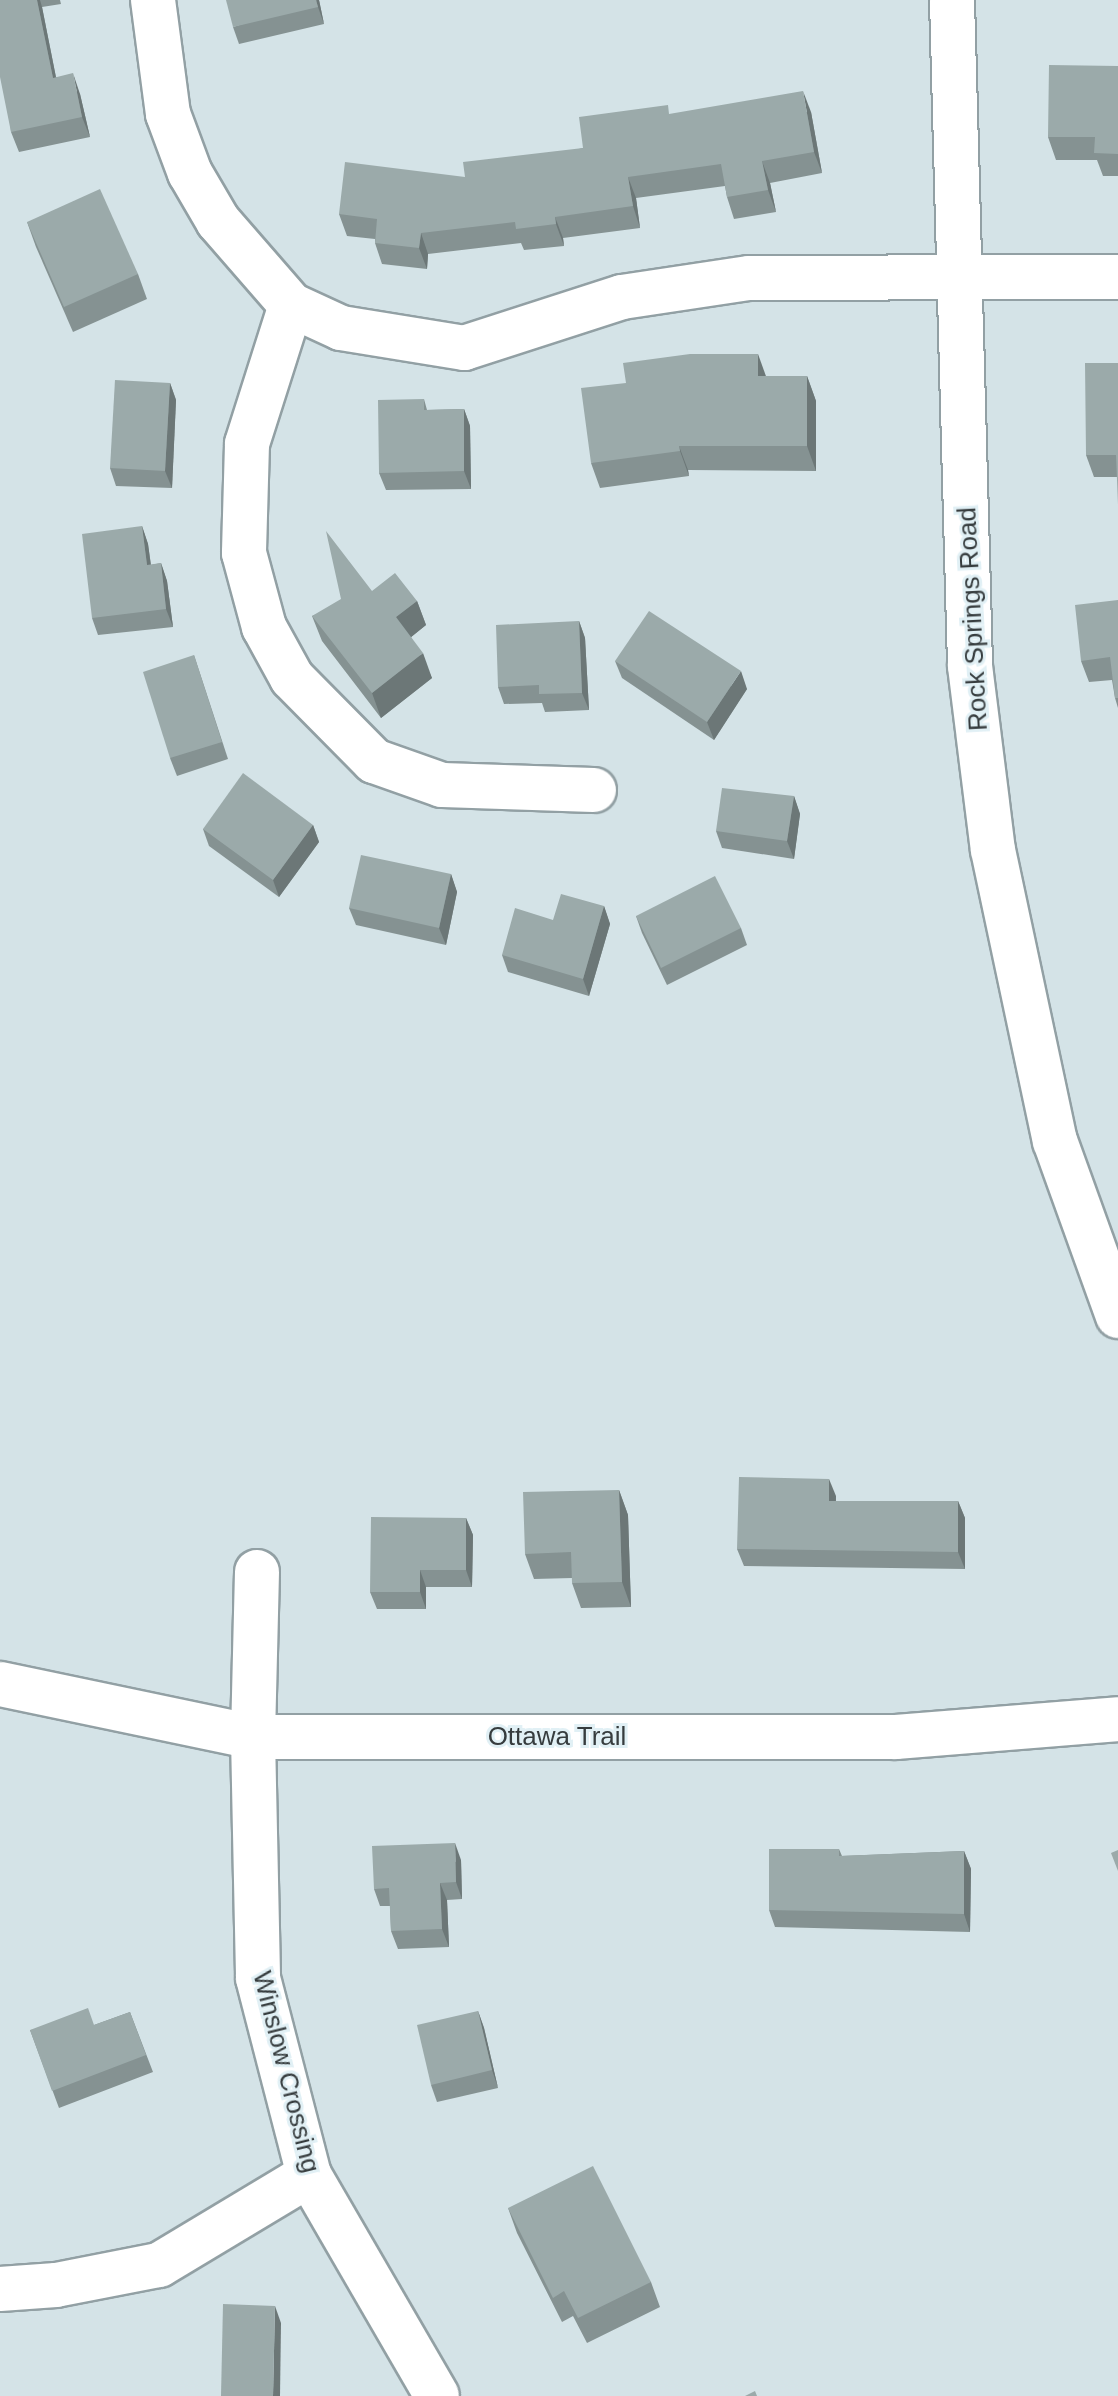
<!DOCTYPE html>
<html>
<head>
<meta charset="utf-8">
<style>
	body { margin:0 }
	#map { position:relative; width:1118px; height:2396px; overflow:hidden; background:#d4e3e7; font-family:Helvetica,sans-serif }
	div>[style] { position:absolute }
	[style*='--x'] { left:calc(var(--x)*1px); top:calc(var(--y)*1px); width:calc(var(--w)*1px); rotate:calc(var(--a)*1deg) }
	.roads { filter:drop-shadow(2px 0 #92a0a4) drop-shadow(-2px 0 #92a0a4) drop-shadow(0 2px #92a0a4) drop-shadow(0 -2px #92a0a4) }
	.minor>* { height:44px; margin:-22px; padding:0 22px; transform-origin:22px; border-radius:22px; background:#fff }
	.wall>* { inset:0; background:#859292 }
	.shaded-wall>* { inset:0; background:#6c7777 }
	.building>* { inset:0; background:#9baaaa }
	span { translate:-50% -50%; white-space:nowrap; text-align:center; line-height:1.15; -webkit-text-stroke:6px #e1f0f5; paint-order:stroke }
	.street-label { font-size:26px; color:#363c3e }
</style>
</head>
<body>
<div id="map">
	<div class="roads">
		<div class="minor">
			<i style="--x:153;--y:0;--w:115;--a:82.5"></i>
			<i style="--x:168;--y:114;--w:63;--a:69.6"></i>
			<i style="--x:190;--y:173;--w:56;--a:59.7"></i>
			<i style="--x:218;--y:221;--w:111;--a:49"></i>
			<i style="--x:291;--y:305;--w:55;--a:24.7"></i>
			<i style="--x:341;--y:328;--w:125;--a:9.2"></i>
			<i style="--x:464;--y:348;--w:166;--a:-17.9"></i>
			<i style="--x:622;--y:297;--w:128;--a:-8.5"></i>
			<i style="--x:749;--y:278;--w:369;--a:-0.2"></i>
			<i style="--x:952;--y:0;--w:666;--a:88.45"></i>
			<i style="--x:970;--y:666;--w:185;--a:82.9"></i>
			<i style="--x:993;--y:850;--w:298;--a:78"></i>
			<i style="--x:1055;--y:1141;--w:186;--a:70.2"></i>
			<i style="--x:291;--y:305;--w:146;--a:107.6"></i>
			<i style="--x:247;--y:444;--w:109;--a:91.6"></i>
			<i style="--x:244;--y:553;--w:77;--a:74.9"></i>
			<i style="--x:264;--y:627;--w:58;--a:61.2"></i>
			<i style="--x:292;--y:678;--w:117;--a:45.3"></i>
			<i style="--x:374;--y:761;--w:72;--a:19.4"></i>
			<i style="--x:442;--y:785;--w:152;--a:1.9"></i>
			<i style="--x:257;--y:1572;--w:165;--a:91.4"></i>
			<i style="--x:253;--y:1737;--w:241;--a:88.8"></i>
			<i style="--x:258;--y:1978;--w:203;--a:75.5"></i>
			<i style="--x:309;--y:2175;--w:255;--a:59.9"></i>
			<i style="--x:0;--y:1684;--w:258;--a:11.8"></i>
			<i style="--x:253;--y:1737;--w:643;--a:0"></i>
			<i style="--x:896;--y:1737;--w:223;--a:-4.6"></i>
			<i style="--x:0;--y:2289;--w:56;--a:-4.1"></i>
			<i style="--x:56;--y:2285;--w:105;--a:-11"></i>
			<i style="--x:159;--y:2265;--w:175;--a:-31"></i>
		</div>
	</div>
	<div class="wall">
		<i style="clip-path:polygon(0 0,60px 0,61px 4px,42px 7px,56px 77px,80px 94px,90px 137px,19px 152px,11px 132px)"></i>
		<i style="clip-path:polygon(319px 0,324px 24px,239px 44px,233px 27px)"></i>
		<i style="clip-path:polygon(1118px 66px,1118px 176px,1103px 176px,1097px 160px,1056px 160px,1048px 137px)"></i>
		<i style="clip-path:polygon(811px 112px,822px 173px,770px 183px,776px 212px,734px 219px,727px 197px,725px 186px,636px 198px,640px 228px,563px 238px,564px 246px,524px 250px,521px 243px,428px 254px,427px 269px,382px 264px,375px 243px,375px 239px,347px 236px,339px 214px,465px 177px,583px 148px,671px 114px)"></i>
		<i style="clip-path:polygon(27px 222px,138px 274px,147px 299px,73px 332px,36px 247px)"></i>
		<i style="clip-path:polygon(1118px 363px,1117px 477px,1094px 477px,1086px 455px)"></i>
		<i style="clip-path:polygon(766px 376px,807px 376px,816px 401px,816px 471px,688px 470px,689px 476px,600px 488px,591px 463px)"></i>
		<i style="clip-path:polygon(170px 383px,176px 400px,172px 488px,116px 486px,110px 468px)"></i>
		<i style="clip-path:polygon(424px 399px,427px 410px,464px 409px,470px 426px,471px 489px,386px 490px,379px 473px)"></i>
		<i style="clip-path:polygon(142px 526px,148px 544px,151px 565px,161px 563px,167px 581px,173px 627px,98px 635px,92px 618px)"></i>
		<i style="clip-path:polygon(372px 591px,417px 601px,426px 625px,411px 637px,432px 678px,381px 718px,322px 641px,312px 616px)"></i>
		<i style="clip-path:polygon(1118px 600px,1118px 708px,1115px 698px,1112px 680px,1089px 682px,1081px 661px)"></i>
		<i style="clip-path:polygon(579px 621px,585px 638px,589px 710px,545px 712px,542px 703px,504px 704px,498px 687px)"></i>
		<i style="clip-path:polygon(194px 655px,228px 759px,177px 776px,170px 758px)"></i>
		<i style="clip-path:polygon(615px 661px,747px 689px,714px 740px,622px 678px)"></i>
		<i style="clip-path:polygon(794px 796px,800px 814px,794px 859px,722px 848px,716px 831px)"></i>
		<i style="clip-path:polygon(313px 825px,319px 842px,279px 897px,209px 846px,203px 829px)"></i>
		<i style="clip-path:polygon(451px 874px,457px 892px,446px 945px,356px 925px,349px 908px)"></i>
		<i style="clip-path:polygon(604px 906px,610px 924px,589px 996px,508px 972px,502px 955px,553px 920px)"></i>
		<i style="clip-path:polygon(636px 916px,741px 928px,747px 945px,667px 985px,642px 933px)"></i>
		<i style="clip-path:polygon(619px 1490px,628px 1515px,631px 1607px,581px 1608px,572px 1583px,572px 1578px,534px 1579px,525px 1554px)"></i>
		<i style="clip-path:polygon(836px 1496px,836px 1501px,958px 1501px,965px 1518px,965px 1569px,744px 1566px,737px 1549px)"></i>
		<i style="clip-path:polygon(466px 1518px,473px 1535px,472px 1587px,426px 1587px,426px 1609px,377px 1609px,370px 1592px)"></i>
		<i style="clip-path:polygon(839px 1849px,842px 1856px,964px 1851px,971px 1869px,970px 1932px,775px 1927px,769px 1910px)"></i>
		<i style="clip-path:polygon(461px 1860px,462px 1899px,447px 1900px,449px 1947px,398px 1949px,391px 1931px,390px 1906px,380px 1906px,374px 1889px)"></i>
		<i style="clip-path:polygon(478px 2011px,484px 2028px,498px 2088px,437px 2102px,431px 2085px)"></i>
		<i style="clip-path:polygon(130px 2012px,153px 2072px,59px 2108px,30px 2030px,94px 2025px)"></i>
		<i style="clip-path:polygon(508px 2208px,651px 2282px,660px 2307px,587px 2343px,573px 2316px,562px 2322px,517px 2233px)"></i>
	</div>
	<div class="shaded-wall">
		<i style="clip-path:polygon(37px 0,40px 0,42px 7px,60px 98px,53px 78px)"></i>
		<i style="clip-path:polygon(316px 0,319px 0,324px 24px,318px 7px)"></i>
		<i style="clip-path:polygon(73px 73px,80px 94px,90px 137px,82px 117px)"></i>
		<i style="clip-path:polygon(803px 91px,811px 112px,822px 173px,814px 152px)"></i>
		<i style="clip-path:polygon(762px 161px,770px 183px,776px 212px,768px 190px)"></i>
		<i style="clip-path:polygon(628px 177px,636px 198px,640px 228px,633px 206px)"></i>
		<i style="clip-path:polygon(555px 217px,563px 238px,564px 246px,556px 224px)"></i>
		<i style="clip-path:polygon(421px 233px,428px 254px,427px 269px,419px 248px)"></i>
		<i style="clip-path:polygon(758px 354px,767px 379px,758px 376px)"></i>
		<i style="clip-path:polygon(807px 376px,816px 401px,816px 471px,807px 446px)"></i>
		<i style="clip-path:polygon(170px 383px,176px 400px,172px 488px,165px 471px)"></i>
		<i style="clip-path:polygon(464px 409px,470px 426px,471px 489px,464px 471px)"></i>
		<i style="clip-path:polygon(679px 446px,688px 470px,689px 476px,680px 451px)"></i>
		<i style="clip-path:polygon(142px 526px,148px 544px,153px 582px,147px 565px)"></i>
		<i style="clip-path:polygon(161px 563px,167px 581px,173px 627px,166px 609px)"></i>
		<i style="clip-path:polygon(417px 601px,426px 625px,405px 642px,396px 617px)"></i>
		<i style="clip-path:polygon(579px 621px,585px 638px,589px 710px,582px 693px)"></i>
		<i style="clip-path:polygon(423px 653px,432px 678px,381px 718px,372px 693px)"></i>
		<i style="clip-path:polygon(741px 671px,747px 689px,714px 740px,707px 722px)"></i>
		<i style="clip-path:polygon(794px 796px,800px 814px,794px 859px,787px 841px)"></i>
		<i style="clip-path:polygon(313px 825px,319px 842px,279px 897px,273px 880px)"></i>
		<i style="clip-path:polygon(451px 874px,457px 892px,446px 945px,439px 928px)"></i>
		<i style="clip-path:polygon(604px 906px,610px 924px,589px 996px,583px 979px)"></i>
		<i style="clip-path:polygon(829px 1479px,836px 1496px,835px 1519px,829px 1501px)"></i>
		<i style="clip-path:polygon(619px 1490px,628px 1515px,631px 1607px,622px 1582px)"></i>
		<i style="clip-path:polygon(958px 1501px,965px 1518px,965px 1569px,958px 1552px)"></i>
		<i style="clip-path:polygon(466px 1518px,473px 1535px,472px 1587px,466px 1570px)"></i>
		<i style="clip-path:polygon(420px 1570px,426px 1587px,426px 1609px,420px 1592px)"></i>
		<i style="clip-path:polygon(455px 1843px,461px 1860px,462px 1899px,456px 1882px)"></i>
		<i style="clip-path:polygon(964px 1851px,971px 1869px,970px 1932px,964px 1914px)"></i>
		<i style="clip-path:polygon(440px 1883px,447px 1900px,449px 1947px,442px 1929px)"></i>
		<i style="clip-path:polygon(478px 2011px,484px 2028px,498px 2088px,492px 2070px)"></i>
		<i style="clip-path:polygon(275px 2306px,281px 2323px,280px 2396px,273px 2396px)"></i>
	</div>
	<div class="building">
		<i style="clip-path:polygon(0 0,37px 0,53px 78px,73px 73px,82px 117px,11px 132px,0 77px)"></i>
		<i style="clip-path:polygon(226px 0,316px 0,318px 7px,233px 27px)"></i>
		<i style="clip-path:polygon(1049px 65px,1118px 66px,1118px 154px,1094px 153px,1095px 137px,1048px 137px)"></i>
		<i style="clip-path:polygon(803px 91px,814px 152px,762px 161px,768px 190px,727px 197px,721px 164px,628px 177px,633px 206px,555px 217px,556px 224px,516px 229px,515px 222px,421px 233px,419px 248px,375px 243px,377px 219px,339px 214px,345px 162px,465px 177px,463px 162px,583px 148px,579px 117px,668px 105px,669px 114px)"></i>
		<i style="clip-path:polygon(100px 189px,138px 274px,64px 307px,27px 222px)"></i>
		<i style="clip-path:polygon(690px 354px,758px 354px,758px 376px,807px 376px,807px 446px,679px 446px,680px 451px,591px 463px,581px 388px,626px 383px,623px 363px)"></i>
		<i style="clip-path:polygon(1085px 363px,1118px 363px,1118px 505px,1116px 455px,1086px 455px)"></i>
		<i style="clip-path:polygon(115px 380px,170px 383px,165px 471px,110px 468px)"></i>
		<i style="clip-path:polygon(424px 399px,424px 410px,464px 409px,464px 471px,379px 473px,378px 400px)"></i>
		<i style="clip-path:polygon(142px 526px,147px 565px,161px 563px,166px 609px,92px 618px,82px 534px)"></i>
		<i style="clip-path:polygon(326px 531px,372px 591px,395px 573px,417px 601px,396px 617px,423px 653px,372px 693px,312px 616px,341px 599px)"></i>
		<i style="clip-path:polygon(1118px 600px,1118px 698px,1115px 698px,1110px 657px,1081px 661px,1075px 605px)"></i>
		<i style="clip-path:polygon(649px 611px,741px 671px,707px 722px,615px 661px)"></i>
		<i style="clip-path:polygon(579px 621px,582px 693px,539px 694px,539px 685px,498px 687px,496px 625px)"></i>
		<i style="clip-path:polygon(194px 655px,222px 742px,170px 758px,143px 672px)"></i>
		<i style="clip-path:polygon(243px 773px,313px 825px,273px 880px,203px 829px)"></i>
		<i style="clip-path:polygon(722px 788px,794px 796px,787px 841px,716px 831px)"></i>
		<i style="clip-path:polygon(361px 855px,451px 874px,439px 928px,349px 908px)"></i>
		<i style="clip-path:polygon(715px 876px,741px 928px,661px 968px,636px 916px)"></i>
		<i style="clip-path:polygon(561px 894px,604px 906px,583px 979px,502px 955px,515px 908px,553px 920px)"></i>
		<i style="clip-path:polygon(739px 1477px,829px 1479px,829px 1501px,958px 1501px,958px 1552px,737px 1549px)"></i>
		<i style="clip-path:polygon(619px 1490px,622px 1582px,572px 1583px,571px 1552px,525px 1554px,523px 1492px)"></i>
		<i style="clip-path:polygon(371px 1517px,466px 1518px,466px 1570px,420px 1570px,420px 1592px,370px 1592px)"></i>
		<i style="clip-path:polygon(455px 1843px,456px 1882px,440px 1883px,442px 1929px,391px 1931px,389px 1888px,374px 1889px,372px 1846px)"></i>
		<i style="clip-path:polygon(769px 1849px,839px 1849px,839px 1856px,964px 1851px,964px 1914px,769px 1910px)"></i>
		<i style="clip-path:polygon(1118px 1850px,1118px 1871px,1111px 1853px)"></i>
		<i style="clip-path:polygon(88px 2008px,94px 2025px,130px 2012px,146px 2055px,52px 2091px,30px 2030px)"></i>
		<i style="clip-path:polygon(478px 2011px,492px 2070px,431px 2085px,417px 2025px)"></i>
		<i style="clip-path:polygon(593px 2166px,651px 2282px,578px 2318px,564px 2291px,553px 2298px,508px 2208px)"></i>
		<i style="clip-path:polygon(223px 2304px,275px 2306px,273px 2396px,221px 2396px)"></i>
		<i style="clip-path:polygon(755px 2391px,757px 2396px,745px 2396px)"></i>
	</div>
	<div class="street-label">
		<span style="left:973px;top:619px;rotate:-93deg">Rock Springs Road</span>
		<span style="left:557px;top:1737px">Ottawa Trail</span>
		<span style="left:286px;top:2072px;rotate:76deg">Winslow Crossing</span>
	</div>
</div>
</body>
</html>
